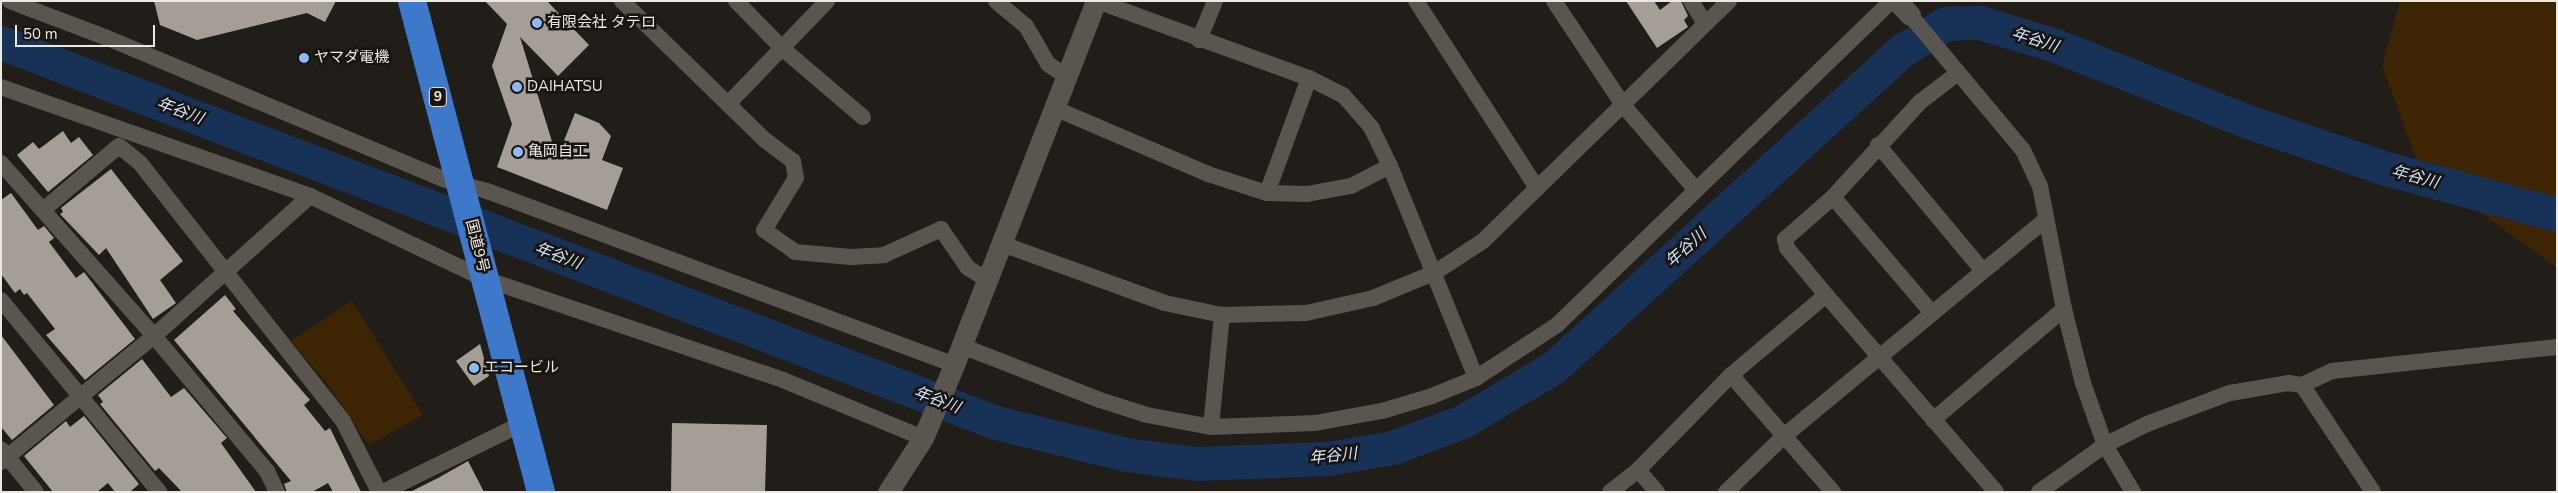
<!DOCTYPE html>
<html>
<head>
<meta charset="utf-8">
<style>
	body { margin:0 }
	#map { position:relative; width:2558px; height:493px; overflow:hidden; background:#211d18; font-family:"Nunito Sans","Noto Sans JP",sans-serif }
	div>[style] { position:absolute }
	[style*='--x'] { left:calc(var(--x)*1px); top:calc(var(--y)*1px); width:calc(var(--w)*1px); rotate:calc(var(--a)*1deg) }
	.green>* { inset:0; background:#3d2504 }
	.river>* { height:34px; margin:-17px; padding:0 17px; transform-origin:17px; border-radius:17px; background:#183157 }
	.building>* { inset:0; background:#a49e97 }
	.minor>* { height:16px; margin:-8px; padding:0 8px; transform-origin:8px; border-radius:8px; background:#5a554f }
	.tertiary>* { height:21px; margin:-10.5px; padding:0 10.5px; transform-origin:10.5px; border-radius:10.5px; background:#5a554f }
	.trunk>* { height:28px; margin:-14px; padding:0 14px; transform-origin:14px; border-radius:14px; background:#3e78ca }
	.dots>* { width:14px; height:14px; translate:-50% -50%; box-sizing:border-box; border:2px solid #18140f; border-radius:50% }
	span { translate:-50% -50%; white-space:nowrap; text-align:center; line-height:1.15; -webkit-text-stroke:5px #18140f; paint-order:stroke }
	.shield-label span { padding:1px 4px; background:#18140f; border:1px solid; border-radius:4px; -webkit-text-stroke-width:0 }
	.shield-label { font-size:14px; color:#ece9e5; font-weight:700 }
	.poi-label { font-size:15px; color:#ece9e5 }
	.left { translate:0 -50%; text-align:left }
	.street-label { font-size:15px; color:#ece9e5 }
	.water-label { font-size:16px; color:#d1e3fe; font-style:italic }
	.frame { position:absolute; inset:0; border:2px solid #ece9e5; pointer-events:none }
	.scale { position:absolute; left:15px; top:25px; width:140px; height:22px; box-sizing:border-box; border:2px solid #ece9e5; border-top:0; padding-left:6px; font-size:15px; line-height:18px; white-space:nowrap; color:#ece9e5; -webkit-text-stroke:4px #18140f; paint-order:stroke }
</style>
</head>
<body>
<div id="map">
	<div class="green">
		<i style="clip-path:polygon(2400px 1px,2557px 1px,2557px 268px,2420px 169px,2382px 66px)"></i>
		<i style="clip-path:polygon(352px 301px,423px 415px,369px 445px,328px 385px,291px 341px)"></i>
	</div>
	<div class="river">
		<i style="--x:1;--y:43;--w:1065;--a:20.9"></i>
		<i style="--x:996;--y:423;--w:135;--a:13.7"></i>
		<i style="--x:1127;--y:455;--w:71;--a:7.3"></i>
		<i style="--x:1197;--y:464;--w:131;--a:-2.2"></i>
		<i style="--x:1328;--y:459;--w:66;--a:-9.6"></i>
		<i style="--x:1393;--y:448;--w:75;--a:-20.4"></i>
		<i style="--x:1463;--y:422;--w:106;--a:-30.7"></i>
		<i style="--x:1554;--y:368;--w:473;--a:-42.3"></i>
		<i style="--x:1904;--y:50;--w:49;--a:-31.8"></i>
		<i style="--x:1946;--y:24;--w:34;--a:-2"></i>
		<i style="--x:1980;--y:23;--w:79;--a:16.8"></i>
		<i style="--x:2056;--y:46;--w:203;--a:21.6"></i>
		<i style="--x:2245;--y:121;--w:150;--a:18.7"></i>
		<i style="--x:2387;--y:169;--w:176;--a:15.1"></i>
	</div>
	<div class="building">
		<i style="clip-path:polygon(154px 1px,336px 1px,325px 22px,307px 13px,197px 40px,160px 25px)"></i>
		<i style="clip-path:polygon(485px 1px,547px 1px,589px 45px,558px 76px,520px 37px,557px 158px,575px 113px,599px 123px,611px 136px,602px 160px,623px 168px,607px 210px,497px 167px,512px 124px,492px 66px,507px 24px)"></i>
		<i style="clip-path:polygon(1626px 1px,1654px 1px,1660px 10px,1672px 1px,1681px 1px,1688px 16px,1684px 20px,1688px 27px,1657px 48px)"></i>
		<i style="clip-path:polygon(63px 131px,71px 143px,79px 137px,93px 155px,48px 192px,17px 155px,33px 142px,39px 149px)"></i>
		<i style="clip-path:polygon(111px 169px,183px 261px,160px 280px,176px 303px,153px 319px,106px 248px,99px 255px,60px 214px,63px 212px,61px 208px)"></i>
		<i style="clip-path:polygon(11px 193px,38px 230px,44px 226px,54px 238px,49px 242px,76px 278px,84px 272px,135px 339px,85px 380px,46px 335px,55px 329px,27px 293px,24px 295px,20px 289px,15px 293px,1px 274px,1px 200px)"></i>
		<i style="clip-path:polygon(225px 295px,236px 309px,233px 311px,310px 400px,304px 405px,325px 431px,330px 428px,361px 492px,333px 492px,328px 483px,312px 492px,287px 492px,284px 484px,291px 481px,174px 340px)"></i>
		<i style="clip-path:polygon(1px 335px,54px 405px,12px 440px,1px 427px)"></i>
		<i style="clip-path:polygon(480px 344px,489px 376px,474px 386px,456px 361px)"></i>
		<i style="clip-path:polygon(142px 359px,171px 397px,184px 388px,227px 438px,221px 443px,256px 492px,182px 492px,159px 468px,155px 471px,100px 404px,103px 402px,98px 395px)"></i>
		<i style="clip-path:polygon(84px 416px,139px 484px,130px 492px,115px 492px,108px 483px,97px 492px,53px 492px,24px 456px,66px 421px,70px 427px)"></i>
		<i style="clip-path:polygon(672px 423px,767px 425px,765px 492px,671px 492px)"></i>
		<i style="clip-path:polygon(468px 461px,484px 492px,410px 492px,438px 478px)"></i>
	</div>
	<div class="minor">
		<i style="--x:10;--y:1;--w:102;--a:20.8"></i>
		<i style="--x:105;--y:37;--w:367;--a:22.8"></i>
		<i style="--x:443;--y:179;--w:46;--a:15.3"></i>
		<i style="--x:487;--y:191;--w:498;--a:20.4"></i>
		<i style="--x:622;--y:1;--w:199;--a:44.2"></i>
		<i style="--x:765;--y:140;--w:35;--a:37"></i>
		<i style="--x:793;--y:161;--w:17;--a:80"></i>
		<i style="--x:796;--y:178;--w:61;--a:121.6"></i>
		<i style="--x:764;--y:230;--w:38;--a:35"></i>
		<i style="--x:795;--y:252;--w:56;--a:5.1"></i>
		<i style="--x:851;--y:257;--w:33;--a:-3"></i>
		<i style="--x:884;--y:255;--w:63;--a:-24.5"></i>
		<i style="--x:941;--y:229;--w:47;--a:55.3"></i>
		<i style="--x:968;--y:268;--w:23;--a:31"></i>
		<i style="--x:736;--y:1;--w:67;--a:45.6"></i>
		<i style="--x:783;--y:49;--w:105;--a:40.4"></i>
		<i style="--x:996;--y:1;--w:39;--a:40"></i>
		<i style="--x:1026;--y:26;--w:44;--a:59.9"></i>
		<i style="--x:1048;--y:64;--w:23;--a:34"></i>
		<i style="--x:1097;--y:1;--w:226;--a:20"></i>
		<i style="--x:1309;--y:78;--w:38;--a:27"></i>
		<i style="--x:1343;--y:95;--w:43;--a:48.8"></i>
		<i style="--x:1371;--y:127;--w:43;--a:64"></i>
		<i style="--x:1390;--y:166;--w:229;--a:67.9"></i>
		<i style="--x:1416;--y:1;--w:223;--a:57.1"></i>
		<i style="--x:1554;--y:1;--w:125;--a:56.4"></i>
		<i style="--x:1623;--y:105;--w:112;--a:49.3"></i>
		<i style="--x:1691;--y:1;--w:26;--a:58"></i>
		<i style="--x:1910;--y:15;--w:176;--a:50.1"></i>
		<i style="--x:2023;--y:150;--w:40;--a:65"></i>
		<i style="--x:2040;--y:186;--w:125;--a:79"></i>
		<i style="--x:2064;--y:309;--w:76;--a:75.6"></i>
		<i style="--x:2083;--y:383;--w:66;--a:70.5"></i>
		<i style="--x:2105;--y:445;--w:55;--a:59.2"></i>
		<i style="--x:1199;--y:40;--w:42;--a:-67.7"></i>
		<i style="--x:1958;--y:73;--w:48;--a:142.7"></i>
		<i style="--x:1920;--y:102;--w:129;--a:132.5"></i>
		<i style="--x:1833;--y:197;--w:64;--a:138.8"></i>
		<i style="--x:1785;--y:239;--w:9;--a:77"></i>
		<i style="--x:1787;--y:248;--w:61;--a:50.3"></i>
		<i style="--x:1826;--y:295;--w:260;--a:49.2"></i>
		<i style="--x:1;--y:87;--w:328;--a:19.4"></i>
		<i style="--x:310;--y:196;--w:194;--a:25.4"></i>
		<i style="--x:485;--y:279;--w:315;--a:18.7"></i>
		<i style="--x:783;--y:380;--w:152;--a:22.5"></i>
		<i style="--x:728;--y:104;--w:143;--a:-46.1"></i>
		<i style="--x:1054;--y:108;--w:168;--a:23.2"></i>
		<i style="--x:1208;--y:174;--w:62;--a:17.9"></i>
		<i style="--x:1267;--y:193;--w:40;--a:1.4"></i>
		<i style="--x:1307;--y:194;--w:45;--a:-10.3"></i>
		<i style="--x:1351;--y:186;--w:44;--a:-27.1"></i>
		<i style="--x:1878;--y:145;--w:164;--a:50.2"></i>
		<i style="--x:1;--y:163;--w:231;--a:48.5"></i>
		<i style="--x:154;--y:336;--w:176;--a:50.1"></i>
		<i style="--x:267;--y:471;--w:23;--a:65"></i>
		<i style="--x:1267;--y:193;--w:122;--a:-69.9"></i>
		<i style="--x:1833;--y:197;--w:153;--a:49.5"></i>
		<i style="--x:43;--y:210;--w:99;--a:-40.1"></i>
		<i style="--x:119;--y:146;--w:27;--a:39"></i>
		<i style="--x:140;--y:163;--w:328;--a:51.8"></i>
		<i style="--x:343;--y:421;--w:80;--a:63.1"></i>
		<i style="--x:1002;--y:244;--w:173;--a:19.9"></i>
		<i style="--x:1165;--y:303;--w:58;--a:11.9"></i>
		<i style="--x:1222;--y:315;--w:84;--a:-1.4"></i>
		<i style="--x:1306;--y:313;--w:69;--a:-12.6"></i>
		<i style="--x:1373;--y:298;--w:66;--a:-22.3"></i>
		<i style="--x:1434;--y:273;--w:59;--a:-33.1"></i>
		<i style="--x:1483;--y:241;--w:344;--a:-44.3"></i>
		<i style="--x:1;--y:300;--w:249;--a:50.5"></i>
		<i style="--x:962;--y:346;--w:148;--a:21.4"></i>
		<i style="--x:1100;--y:400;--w:49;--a:17.7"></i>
		<i style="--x:1147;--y:415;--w:65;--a:10.6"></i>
		<i style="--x:1211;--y:427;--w:104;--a:-2.2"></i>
		<i style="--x:1315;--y:423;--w:68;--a:-10.2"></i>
		<i style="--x:1382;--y:411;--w:52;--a:-16.7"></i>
		<i style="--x:1432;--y:396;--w:48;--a:-22.2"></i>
		<i style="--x:1476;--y:378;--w:97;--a:-33.2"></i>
		<i style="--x:1557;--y:325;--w:465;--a:-44.1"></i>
		<i style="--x:1731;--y:375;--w:155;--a:48.9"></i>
		<i style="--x:2302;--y:385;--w:128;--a:56.4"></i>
		<i style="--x:1933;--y:420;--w:172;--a:-40.3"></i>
		<i style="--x:1211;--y:427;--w:113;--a:-84.4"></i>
		<i style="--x:1;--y:449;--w:55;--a:50.9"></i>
		<i style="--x:1;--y:462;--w:198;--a:-39.5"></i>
		<i style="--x:154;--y:336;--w:210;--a:-41.9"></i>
		<i style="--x:1638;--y:470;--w:29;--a:49"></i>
		<i style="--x:383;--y:492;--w:156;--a:-26.2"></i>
		<i style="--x:1610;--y:492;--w:36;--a:-38"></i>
		<i style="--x:1638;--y:470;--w:133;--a:-45.6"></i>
		<i style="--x:1731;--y:375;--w:124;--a:-40.1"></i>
		<i style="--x:1726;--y:492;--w:81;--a:-44"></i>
		<i style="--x:1784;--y:436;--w:340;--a:-39.6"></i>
		<i style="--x:2039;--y:492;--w:81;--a:-35.5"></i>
		<i style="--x:2105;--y:445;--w:47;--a:-26.6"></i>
		<i style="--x:2147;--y:424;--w:89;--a:-20.5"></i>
		<i style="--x:2230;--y:393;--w:60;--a:-9.6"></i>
		<i style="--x:2289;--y:383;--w:13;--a:9"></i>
		<i style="--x:2302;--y:385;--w:33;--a:-25"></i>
		<i style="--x:2332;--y:371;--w:226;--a:-6.1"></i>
	</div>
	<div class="tertiary">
		<i style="--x:1897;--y:1;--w:19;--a:47"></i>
		<i style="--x:888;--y:492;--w:64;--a:-57.1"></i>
		<i style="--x:923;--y:438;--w:79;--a:-67"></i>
		<i style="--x:954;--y:365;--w:391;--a:-68.7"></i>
	</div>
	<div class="trunk">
		<i style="--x:412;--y:1;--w:508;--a:75.28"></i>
	</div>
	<div class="dots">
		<i style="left:537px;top:23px;background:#8cb9fc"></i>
		<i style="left:304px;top:58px;background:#8cb9fc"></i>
		<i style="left:517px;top:87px;background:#8cb9fc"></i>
		<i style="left:518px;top:152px;background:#8cb9fc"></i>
		<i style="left:474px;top:368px;background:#8cb9fc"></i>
	</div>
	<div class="shield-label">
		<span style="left:438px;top:97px">9</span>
	</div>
	<div class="poi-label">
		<span class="left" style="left:547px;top:23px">有限会社 タテロ</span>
		<span class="left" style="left:314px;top:58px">ヤマダ電機</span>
		<span class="left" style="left:527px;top:87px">DAIHATSU</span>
		<span class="left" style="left:528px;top:152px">亀岡自工</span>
		<span class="left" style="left:484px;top:368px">エコービル</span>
	</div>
	<div class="street-label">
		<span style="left:477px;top:246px;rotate:76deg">国道9号</span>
	</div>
	<div class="water-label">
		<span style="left:2035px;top:40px;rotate:18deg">年谷川</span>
		<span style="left:180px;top:111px;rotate:21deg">年谷川</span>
		<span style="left:2415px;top:177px;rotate:15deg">年谷川</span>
		<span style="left:1686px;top:248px;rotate:-42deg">年谷川</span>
		<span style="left:558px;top:256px;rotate:21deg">年谷川</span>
		<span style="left:937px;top:400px;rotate:21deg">年谷川</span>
		<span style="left:1333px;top:456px;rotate:-6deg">年谷川</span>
	</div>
	<div class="frame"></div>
	<div class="scale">50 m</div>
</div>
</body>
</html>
